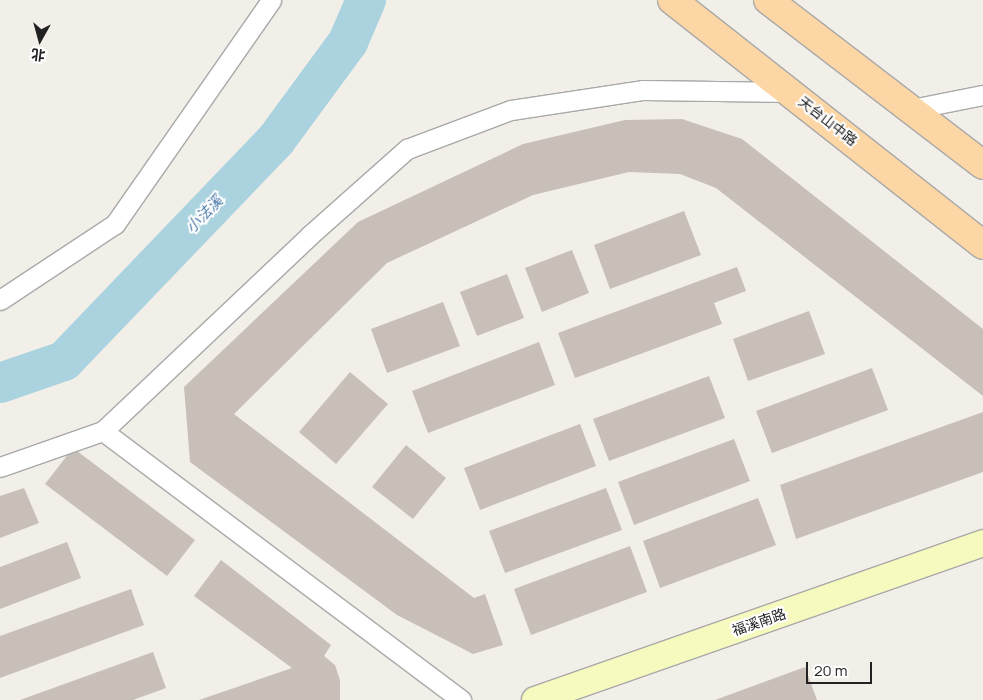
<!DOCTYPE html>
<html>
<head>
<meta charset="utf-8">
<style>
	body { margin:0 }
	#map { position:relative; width:983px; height:700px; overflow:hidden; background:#f2efe9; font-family:Manrope,"Noto Sans SC",sans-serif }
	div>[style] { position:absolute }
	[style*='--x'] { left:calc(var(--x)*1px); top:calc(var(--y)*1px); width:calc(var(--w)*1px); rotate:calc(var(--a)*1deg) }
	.river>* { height:40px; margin:-20px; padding:0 20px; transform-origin:20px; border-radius:20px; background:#aad3df }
	.building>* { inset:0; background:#c7bfb8 }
	.roads { filter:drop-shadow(1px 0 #a9a9a9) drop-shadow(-1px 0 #a9a9a9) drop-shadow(0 1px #a9a9a9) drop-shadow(0 -1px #a9a9a9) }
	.minor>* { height:19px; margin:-9.5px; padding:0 9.5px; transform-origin:9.5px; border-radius:9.5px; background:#fff }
	.secondary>* { height:26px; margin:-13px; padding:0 13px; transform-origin:13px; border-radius:13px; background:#f7fabf }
	.primary>* { height:28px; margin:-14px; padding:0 14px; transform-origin:14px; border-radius:14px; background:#fcd6a4 }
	span { translate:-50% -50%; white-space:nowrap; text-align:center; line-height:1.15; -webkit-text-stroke:4px #fff; paint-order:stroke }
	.street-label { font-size:14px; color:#222 }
	.water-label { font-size:15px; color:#4a7aab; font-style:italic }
	.north { position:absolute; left:15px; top:15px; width:50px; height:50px; -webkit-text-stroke:4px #fff; paint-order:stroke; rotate:187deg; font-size:14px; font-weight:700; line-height:20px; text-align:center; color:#222 }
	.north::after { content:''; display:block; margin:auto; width:18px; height:22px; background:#222; clip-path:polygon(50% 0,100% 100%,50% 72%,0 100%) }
	.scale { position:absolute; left:806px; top:662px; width:66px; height:22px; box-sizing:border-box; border:2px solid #222; border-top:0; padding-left:6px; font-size:15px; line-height:18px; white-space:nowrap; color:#222; -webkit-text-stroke:4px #fff; paint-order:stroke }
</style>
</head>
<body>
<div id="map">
	<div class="river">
		<i style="--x:0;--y:383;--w:68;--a:-19"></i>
		<i style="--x:64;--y:361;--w:306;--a:-46.2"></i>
		<i style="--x:276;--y:140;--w:122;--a:-53.7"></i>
		<i style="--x:348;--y:42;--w:46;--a:-66.8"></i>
	</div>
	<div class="building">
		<i style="clip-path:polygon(682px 119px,742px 139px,983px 329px,983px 396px,716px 188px,680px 174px,629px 172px,533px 195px,387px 263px,234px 414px,474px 598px,485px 594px,503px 645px,473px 654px,397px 615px,190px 462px,184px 387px,358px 222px,523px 144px,625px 120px)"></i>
		<i style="clip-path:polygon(684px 211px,701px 255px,610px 289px,594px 245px)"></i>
		<i style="clip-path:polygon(572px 250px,589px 293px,542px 312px,525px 268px)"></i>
		<i style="clip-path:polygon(737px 267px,746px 291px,714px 303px,722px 324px,575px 378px,558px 333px)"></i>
		<i style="clip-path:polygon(507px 274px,524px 318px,477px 336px,460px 292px)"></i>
		<i style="clip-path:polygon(443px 302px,460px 346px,387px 373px,371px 329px)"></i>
		<i style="clip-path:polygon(809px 311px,825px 354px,748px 381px,733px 339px)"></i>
		<i style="clip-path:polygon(539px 342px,555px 385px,428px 433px,412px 391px)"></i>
		<i style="clip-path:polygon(872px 368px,888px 410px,772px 453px,756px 411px)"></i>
		<i style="clip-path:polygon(350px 372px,388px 404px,336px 464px,299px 432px)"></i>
		<i style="clip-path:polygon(709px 376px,725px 418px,609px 461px,593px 419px)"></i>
		<i style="clip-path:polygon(983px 412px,983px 472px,796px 539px,780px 485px)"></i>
		<i style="clip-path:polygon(580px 424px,596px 466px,480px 510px,464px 468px)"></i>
		<i style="clip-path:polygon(734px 439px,750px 481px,634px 525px,618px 482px)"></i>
		<i style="clip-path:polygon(406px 445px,446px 478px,413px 519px,372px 487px)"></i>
		<i style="clip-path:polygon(73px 448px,195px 540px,167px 576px,45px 484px)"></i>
		<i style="clip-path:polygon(24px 488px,39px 523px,0 538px,0 496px)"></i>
		<i style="clip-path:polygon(606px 488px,622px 530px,505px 573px,489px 531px)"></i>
		<i style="clip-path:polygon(758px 498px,776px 545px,660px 588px,643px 541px)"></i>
		<i style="clip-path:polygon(67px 542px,81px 578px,0 609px,0 567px)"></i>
		<i style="clip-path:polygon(630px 546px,647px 592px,531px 635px,514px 589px)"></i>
		<i style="clip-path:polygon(221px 560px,331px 645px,324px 656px,335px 665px,340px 680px,340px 700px,199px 700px,292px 668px,194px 596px)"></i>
		<i style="clip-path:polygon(131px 589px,144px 625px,0 678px,0 636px)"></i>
		<i style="clip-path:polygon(153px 652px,166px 688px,133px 700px,20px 700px)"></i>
		<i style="clip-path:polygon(805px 667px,817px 700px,715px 700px)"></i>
	</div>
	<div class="roads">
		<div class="minor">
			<i style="--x:912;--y:109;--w:72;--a:-11.2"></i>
			<i style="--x:0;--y:300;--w:138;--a:-33.5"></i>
			<i style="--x:115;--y:224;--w:273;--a:-55.1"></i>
			<i style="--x:103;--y:431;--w:448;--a:36.9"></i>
			<i style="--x:0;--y:467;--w:109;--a:-19.3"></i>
			<i style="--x:103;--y:431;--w:285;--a:-43.4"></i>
			<i style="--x:310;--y:235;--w:130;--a:-41.6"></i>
			<i style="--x:407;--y:149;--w:111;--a:-20.6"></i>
			<i style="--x:511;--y:110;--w:134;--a:-8.6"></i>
			<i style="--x:643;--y:90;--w:147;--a:0.8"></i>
		</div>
		<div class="secondary">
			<i style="--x:535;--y:700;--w:475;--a:-19.3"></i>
		</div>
		<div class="primary">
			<i style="--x:672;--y:0;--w:396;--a:38.2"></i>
			<i style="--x:768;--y:0;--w:271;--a:37.5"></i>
		</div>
	</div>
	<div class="street-label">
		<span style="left:828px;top:121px;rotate:38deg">天台山中路</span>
		<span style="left:759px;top:622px;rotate:-19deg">福溪南路</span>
	</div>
	<div class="water-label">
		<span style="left:204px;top:214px;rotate:-46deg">小法溪</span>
	</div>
	<div class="north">北</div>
	<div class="scale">20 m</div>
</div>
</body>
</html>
